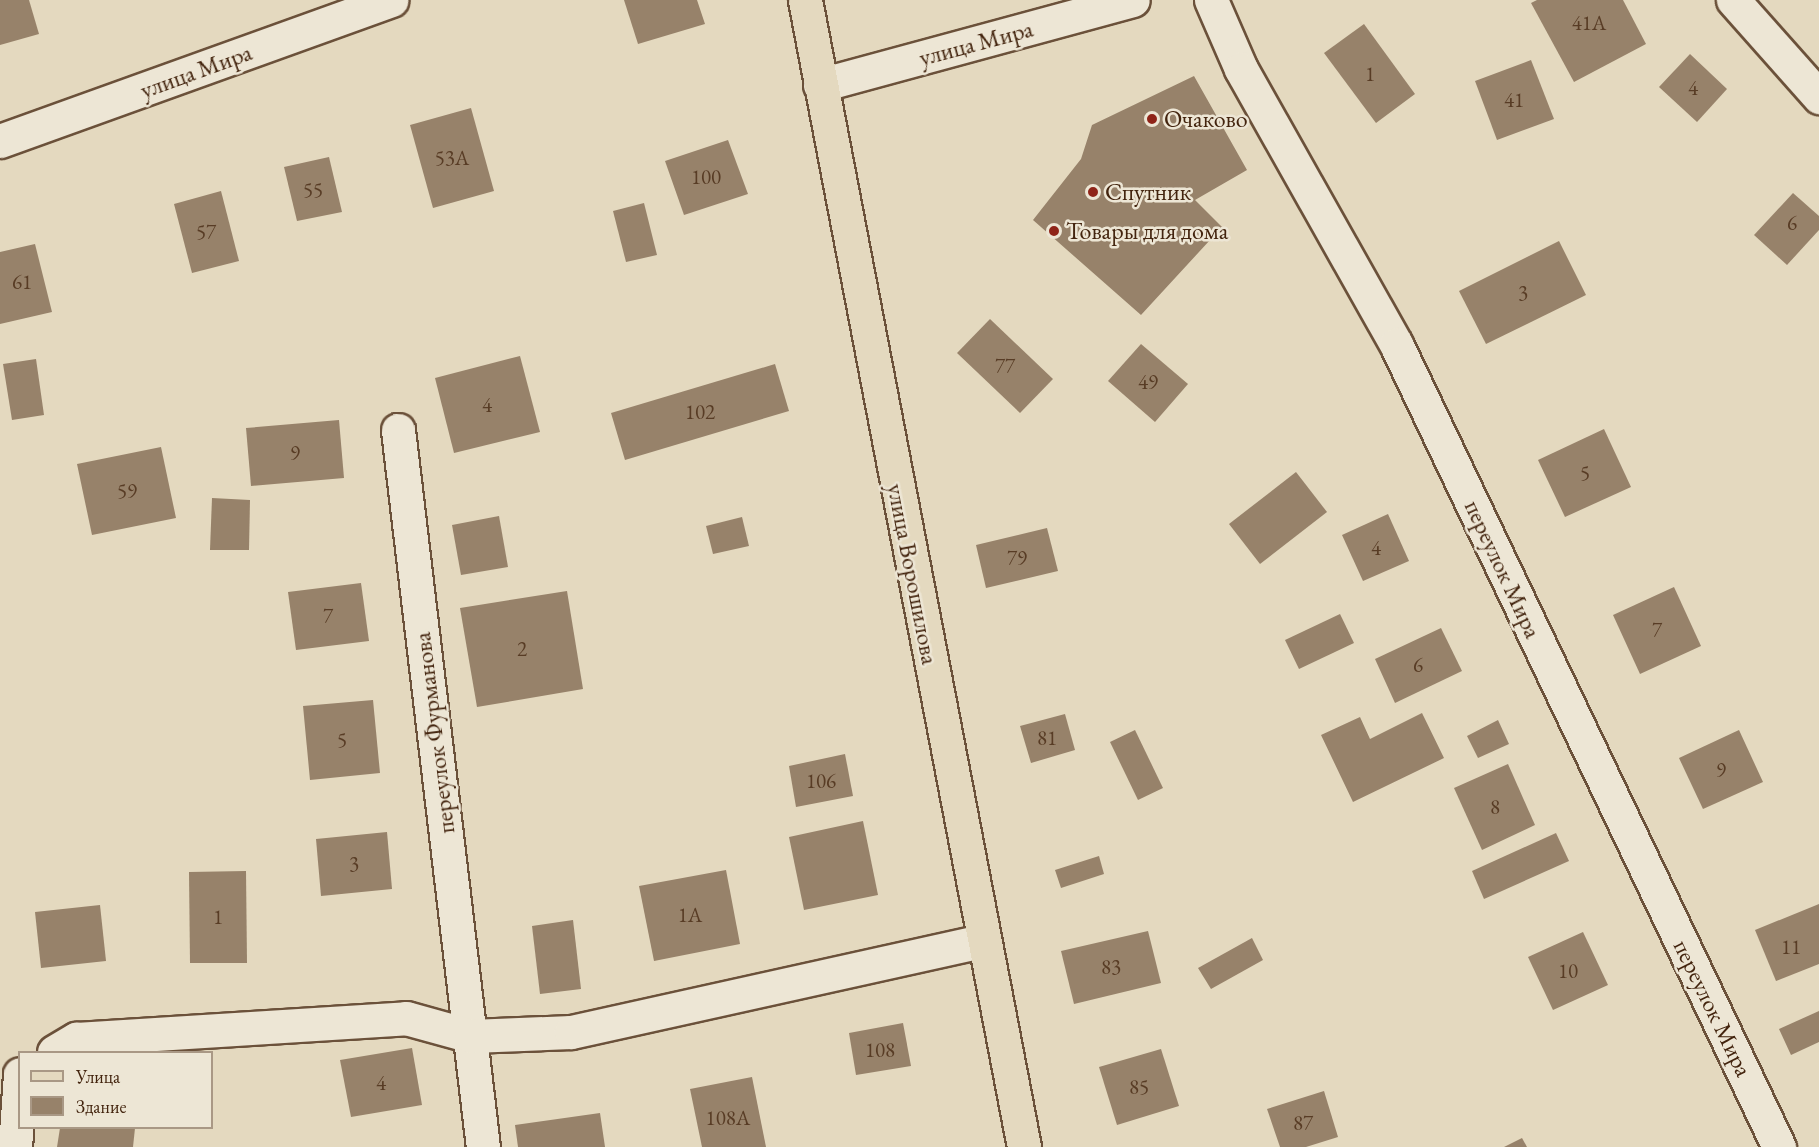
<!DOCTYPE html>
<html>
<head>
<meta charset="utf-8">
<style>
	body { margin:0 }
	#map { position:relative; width:1819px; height:1147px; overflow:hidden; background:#e4d9bf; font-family:"EB Garamond",serif }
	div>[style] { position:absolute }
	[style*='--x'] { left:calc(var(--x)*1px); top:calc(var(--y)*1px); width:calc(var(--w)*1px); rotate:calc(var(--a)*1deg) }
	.building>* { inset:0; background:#97826a }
	.roads { filter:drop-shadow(2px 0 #6b513a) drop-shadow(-2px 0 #6b513a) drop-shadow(0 2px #6b513a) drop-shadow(0 -2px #6b513a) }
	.minor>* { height:33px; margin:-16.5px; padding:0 16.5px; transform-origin:16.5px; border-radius:16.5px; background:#ede6d5 }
	.major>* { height:33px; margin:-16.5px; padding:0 16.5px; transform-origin:16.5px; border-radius:16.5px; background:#e4d9bf }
	.dots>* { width:16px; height:16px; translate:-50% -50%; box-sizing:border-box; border:3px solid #ede6d5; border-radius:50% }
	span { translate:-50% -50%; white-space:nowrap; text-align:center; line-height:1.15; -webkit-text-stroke:5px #ede6d5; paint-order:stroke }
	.number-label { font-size:21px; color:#583c25 }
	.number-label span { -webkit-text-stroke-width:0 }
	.street-label { font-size:24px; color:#43240e }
	.poi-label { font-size:24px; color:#43240e }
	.left { translate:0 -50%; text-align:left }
	.legend { position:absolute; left:18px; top:1051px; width:195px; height:78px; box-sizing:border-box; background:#ede6d5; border:2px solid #a99885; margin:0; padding:8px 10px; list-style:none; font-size:18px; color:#43240e }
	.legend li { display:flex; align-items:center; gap:12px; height:30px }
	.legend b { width:30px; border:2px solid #a99885 }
</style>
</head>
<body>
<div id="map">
	<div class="building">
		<i style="clip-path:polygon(0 0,29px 0,39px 34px,0 45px)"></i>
		<i style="clip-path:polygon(624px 0,697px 0,705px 24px,638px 44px)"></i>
		<i style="clip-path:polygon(1537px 0,1623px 0,1646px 44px,1574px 82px,1531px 3px)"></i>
		<i style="clip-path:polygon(1364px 24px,1415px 94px,1376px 123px,1324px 53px)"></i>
		<i style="clip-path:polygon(1690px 54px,1727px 89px,1697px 122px,1659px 87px)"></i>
		<i style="clip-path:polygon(1531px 60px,1554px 119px,1497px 140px,1475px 81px)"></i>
		<i style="clip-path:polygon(1194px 76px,1247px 170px,1195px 200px,1222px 227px,1141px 315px,1033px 220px,1081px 159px,1092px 125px)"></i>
		<i style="clip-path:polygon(471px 108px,494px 191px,433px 208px,410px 125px)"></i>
		<i style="clip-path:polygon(728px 140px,748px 194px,684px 215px,665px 161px)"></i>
		<i style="clip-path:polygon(329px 157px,342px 212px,297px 221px,284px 167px)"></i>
		<i style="clip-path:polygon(221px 191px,239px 261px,192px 273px,174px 204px)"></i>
		<i style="clip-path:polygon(1793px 193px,1819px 216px,1819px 230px,1787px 265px,1754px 235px)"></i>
		<i style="clip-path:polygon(644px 203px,657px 255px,626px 262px,613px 211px)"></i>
		<i style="clip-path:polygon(1559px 241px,1586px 295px,1486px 344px,1459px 291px)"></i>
		<i style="clip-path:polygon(35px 244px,52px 312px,0 324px,0 252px)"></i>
		<i style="clip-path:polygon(990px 319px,1053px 379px,1020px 413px,957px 353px)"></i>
		<i style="clip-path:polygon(1141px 344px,1188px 384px,1155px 422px,1108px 381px)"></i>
		<i style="clip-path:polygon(520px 356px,540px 432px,454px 453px,435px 378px)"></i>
		<i style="clip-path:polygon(36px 359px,44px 415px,12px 420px,3px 364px)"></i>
		<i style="clip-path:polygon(775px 364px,789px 411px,625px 460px,611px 413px)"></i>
		<i style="clip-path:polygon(339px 420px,344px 478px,251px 486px,246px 428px)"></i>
		<i style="clip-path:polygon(1604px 429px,1631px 487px,1565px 517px,1538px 460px)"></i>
		<i style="clip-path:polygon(161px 447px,176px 518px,92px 535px,77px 464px)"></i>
		<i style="clip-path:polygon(1296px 472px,1327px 512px,1260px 564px,1229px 524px)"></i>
		<i style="clip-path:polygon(212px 498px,250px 500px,249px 550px,210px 550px)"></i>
		<i style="clip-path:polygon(1388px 514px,1409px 561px,1363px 581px,1342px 535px)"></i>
		<i style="clip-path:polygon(499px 516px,508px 567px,461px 575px,452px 525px)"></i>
		<i style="clip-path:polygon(742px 517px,749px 546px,713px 554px,706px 526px)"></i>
		<i style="clip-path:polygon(1047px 528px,1058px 571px,986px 588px,976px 545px)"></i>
		<i style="clip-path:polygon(361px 583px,369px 641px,296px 650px,288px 592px)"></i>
		<i style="clip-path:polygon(1674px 587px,1701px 646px,1640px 674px,1613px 615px)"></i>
		<i style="clip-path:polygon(567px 591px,583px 689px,477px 707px,460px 608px)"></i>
		<i style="clip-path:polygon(1340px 614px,1354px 643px,1299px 669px,1285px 640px)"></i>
		<i style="clip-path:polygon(1441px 628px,1462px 671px,1395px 703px,1375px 659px)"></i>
		<i style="clip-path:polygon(373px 700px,380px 773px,310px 780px,303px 706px)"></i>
		<i style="clip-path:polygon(1422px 713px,1444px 758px,1353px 802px,1321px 735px,1360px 717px,1370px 739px)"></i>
		<i style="clip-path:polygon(1065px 714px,1075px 750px,1031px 763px,1020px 726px)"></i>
		<i style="clip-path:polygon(1498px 720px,1509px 744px,1478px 758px,1467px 736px)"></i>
		<i style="clip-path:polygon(1135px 730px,1163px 788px,1138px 800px,1110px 742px)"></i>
		<i style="clip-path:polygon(1739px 730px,1763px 782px,1703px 809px,1679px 758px)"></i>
		<i style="clip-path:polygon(845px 754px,853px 796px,796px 807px,789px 766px)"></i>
		<i style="clip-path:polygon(1508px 764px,1535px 825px,1482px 850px,1454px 788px)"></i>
		<i style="clip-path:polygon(863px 821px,878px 895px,804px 910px,789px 837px)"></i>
		<i style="clip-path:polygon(387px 832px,392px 889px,321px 896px,316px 839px)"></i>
		<i style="clip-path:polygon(1556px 833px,1569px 861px,1484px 899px,1472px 871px)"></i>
		<i style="clip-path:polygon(1099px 856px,1104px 874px,1061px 888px,1055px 870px)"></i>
		<i style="clip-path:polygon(726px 870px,740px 944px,654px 961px,639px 886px)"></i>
		<i style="clip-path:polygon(246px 871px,247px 963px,190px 963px,189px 872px)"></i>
		<i style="clip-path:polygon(1819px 904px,1819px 964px,1776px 981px,1755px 930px)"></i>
		<i style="clip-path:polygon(100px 905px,106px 961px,41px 968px,35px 912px)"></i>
		<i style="clip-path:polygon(573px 920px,581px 989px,540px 994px,532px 926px)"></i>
		<i style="clip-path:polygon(1148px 931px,1161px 983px,1074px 1004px,1061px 951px)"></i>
		<i style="clip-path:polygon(1583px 932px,1608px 985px,1553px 1010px,1528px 957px)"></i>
		<i style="clip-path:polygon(1252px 938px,1263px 960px,1211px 989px,1198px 968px)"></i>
		<i style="clip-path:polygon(1819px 1011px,1819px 1042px,1791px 1055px,1779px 1029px)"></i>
		<i style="clip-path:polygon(903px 1023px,911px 1066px,856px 1075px,849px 1033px)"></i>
		<i style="clip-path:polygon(412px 1048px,422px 1105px,351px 1117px,340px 1060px)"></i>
		<i style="clip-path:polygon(1161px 1049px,1179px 1106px,1117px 1125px,1099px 1067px)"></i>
		<i style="clip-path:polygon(752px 1077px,766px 1147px,702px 1147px,690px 1089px)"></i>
		<i style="clip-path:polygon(1324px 1091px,1338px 1137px,1306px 1147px,1280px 1147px,1267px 1109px)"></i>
		<i style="clip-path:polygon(600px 1113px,605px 1147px,518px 1147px,515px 1125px)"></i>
		<i style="clip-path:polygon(60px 1128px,135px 1128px,133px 1147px,57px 1147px)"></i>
		<i style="clip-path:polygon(1522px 1138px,1527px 1147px,1504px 1147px)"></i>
	</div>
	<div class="roads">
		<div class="minor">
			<i style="--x:1211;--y:0;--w:75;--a:66.5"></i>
			<i style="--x:1241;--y:69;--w:316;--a:60.6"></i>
			<i style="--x:1396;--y:344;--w:890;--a:64.5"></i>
			<i style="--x:1733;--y:0;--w:130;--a:48.4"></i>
			<i style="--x:820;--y:85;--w:324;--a:-15.2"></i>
			<i style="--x:0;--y:141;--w:416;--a:-19.8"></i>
			<i style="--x:398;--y:430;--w:722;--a:83.24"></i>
			<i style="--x:54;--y:1052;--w:26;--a:-31"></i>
			<i style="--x:76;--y:1039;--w:331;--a:-3.6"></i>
			<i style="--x:406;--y:1018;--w:67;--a:15.5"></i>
			<i style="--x:471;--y:1036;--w:100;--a:-2.3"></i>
			<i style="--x:571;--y:1032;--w:421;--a:-12.5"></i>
			<i style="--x:15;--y:1147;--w:73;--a:-86.1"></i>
		</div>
		<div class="major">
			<i style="--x:805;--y:0;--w:1168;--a:79.19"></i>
		</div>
	</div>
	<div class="dots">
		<i style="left:1152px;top:119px;background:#8f2418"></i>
		<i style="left:1093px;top:192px;background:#8f2418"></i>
		<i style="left:1054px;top:231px;background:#8f2418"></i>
	</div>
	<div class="number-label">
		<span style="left:1589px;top:23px">41А</span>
		<span style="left:1370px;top:74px">1</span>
		<span style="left:1693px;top:88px">4</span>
		<span style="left:1514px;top:100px">41</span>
		<span style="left:452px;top:158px">53А</span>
		<span style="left:706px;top:177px">100</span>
		<span style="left:313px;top:190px">55</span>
		<span style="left:1792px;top:223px">6</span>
		<span style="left:206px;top:232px">57</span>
		<span style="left:22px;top:282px">61</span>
		<span style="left:1523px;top:293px">3</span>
		<span style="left:1005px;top:366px">77</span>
		<span style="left:1148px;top:382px">49</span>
		<span style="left:487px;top:405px">4</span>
		<span style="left:700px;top:412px">102</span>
		<span style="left:295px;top:453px">9</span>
		<span style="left:1585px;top:473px">5</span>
		<span style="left:127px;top:491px">59</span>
		<span style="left:1376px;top:548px">4</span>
		<span style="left:1017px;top:558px">79</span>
		<span style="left:328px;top:616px">7</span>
		<span style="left:1657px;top:630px">7</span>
		<span style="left:522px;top:649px">2</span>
		<span style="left:1418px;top:665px">6</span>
		<span style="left:1047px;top:738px">81</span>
		<span style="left:342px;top:740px">5</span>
		<span style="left:1721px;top:770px">9</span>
		<span style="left:821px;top:781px">106</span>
		<span style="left:1495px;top:807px">8</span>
		<span style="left:354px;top:864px">3</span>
		<span style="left:690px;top:915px">1А</span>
		<span style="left:218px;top:917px">1</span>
		<span style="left:1791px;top:947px">11</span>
		<span style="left:1111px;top:967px">83</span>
		<span style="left:1568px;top:971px">10</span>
		<span style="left:880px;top:1050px">108</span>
		<span style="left:381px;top:1083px">4</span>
		<span style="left:1139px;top:1087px">85</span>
		<span style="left:728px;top:1118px">108А</span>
		<span style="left:1303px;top:1123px">87</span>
	</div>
	<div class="street-label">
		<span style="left:976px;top:43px;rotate:-15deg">улица Мира</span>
		<span style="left:196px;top:71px;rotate:-20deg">улица Мира</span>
		<span style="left:1503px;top:569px;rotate:65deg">переулок Мира</span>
		<span style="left:913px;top:574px;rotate:79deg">улица Ворошилова</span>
		<span style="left:434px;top:733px;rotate:-97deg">переулок Фурманова</span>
		<span style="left:1713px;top:1008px;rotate:64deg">переулок Мира</span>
	</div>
	<div class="poi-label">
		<span class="left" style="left:1164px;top:119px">Очаково</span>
		<span class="left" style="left:1105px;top:192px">Спутник</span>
		<span class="left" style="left:1066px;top:231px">Товары для дома</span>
	</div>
	<ul class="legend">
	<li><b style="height:8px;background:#e4d9bf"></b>Улица</li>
	<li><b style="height:16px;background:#97826a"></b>Здание</li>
	</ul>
</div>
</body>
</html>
